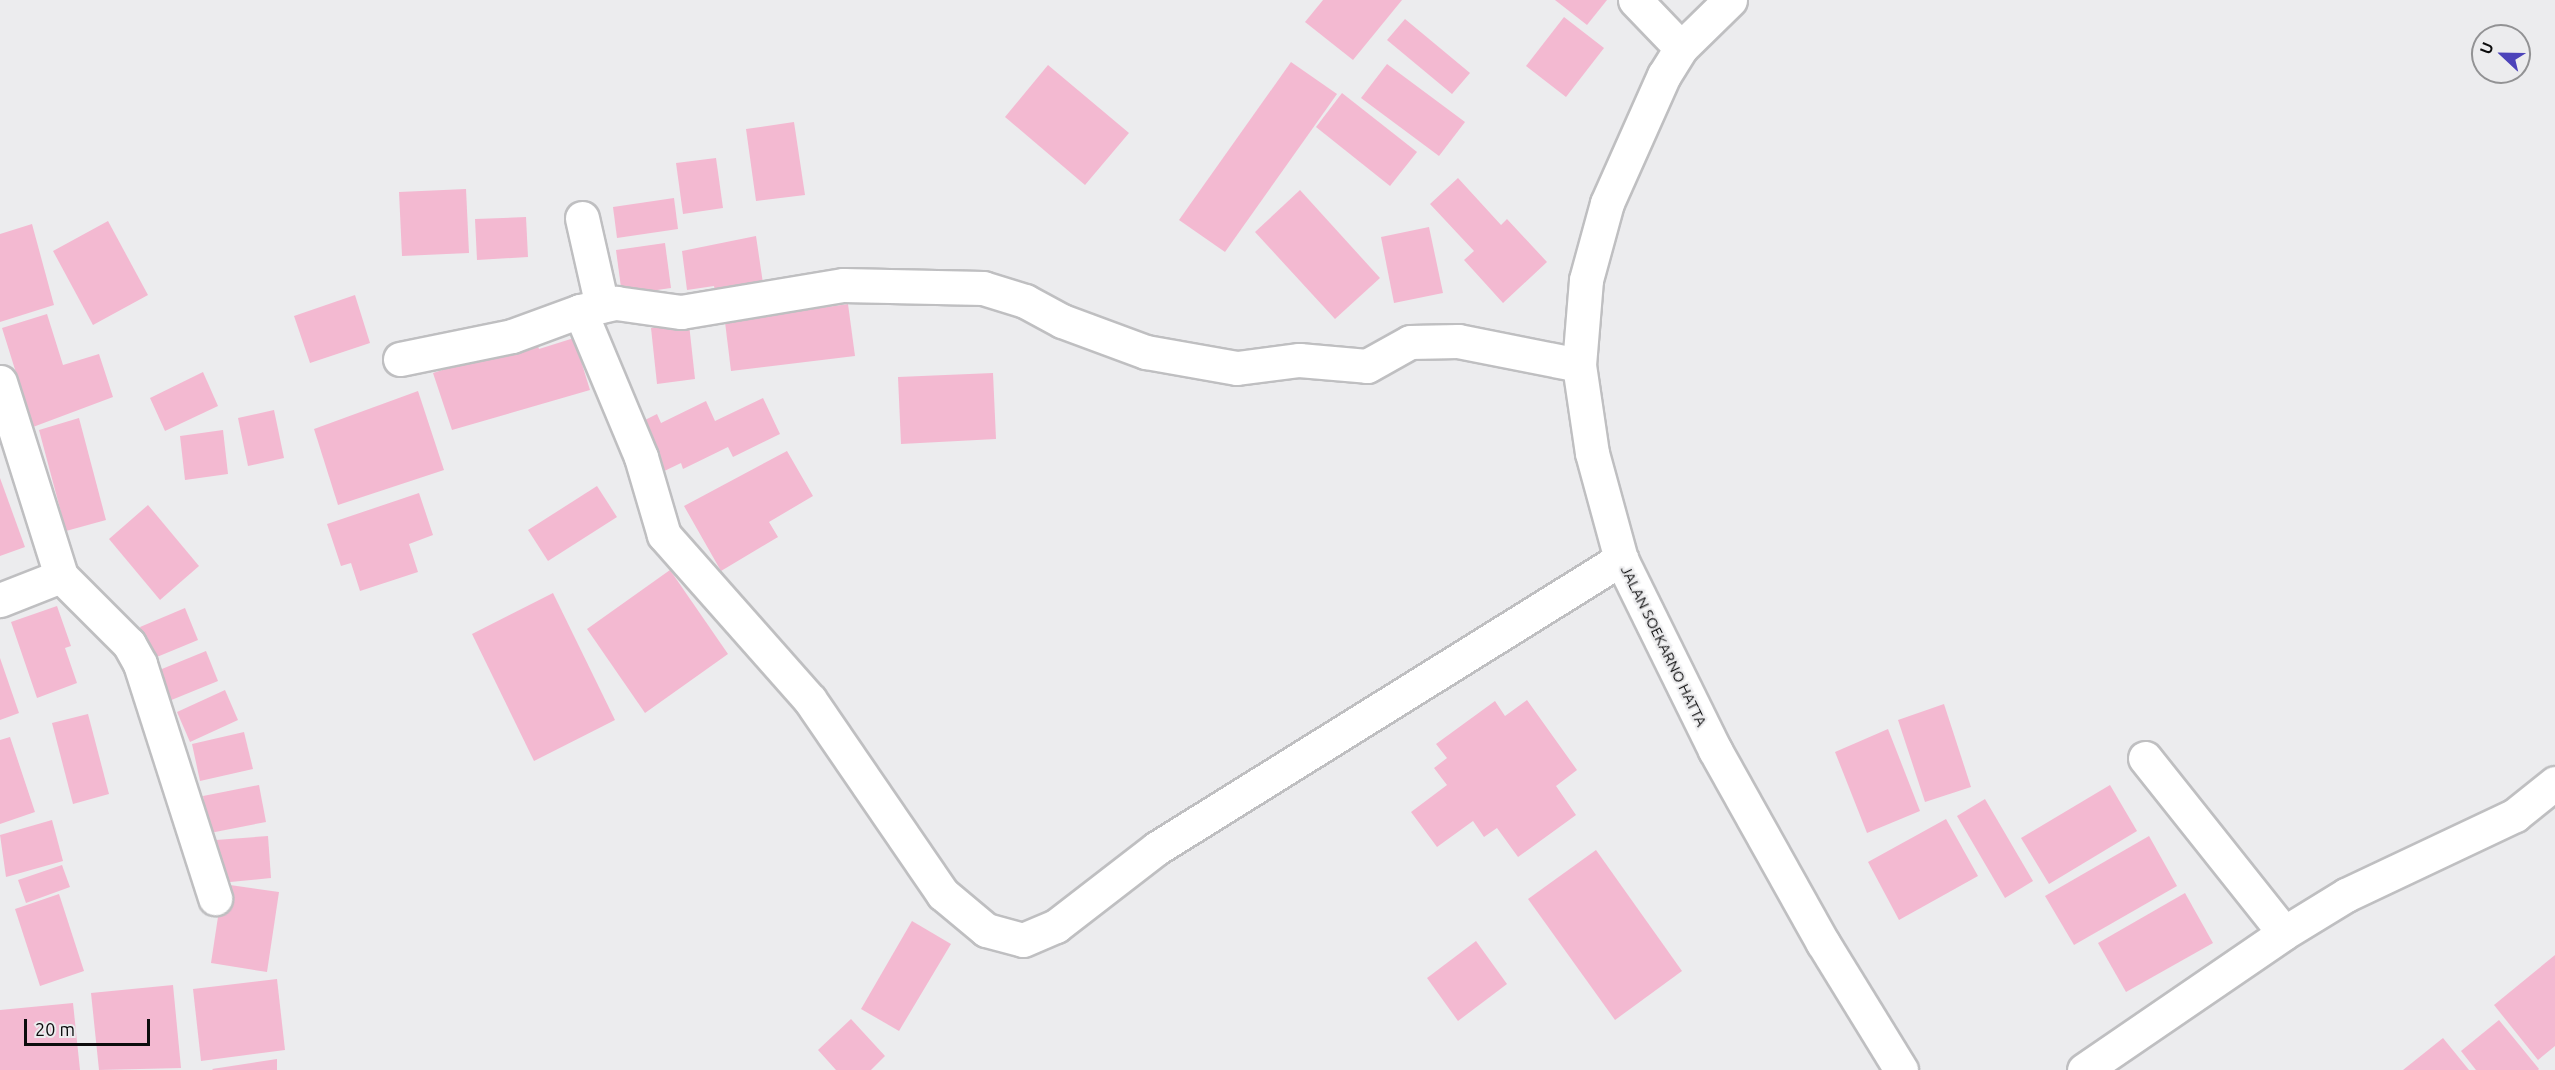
<!DOCTYPE html>
<html>
<head>
<meta charset="utf-8">
<style>
	body { margin:0 }
	#map { position:relative; width:2555px; height:1070px; overflow:hidden; background:#ececee; font-family:Ubuntu,sans-serif }
	div>[style] { position:absolute }
	[style*='--x'] { left:calc(var(--x)*1px); top:calc(var(--y)*1px); width:calc(var(--w)*1px); rotate:calc(var(--a)*1deg) }
	.building>* { inset:0; background:#f3b9d1 }
	.roads { filter:drop-shadow(2px 0 #bfbfc1) drop-shadow(-2px 0 #bfbfc1) drop-shadow(0 2px #bfbfc1) drop-shadow(0 -2px #bfbfc1) }
	.minor>* { height:33px; margin:-16.5px; padding:0 16.5px; transform-origin:16.5px; border-radius:16.5px; background:#fff }
	span { translate:-50% -50%; white-space:nowrap; text-align:center; line-height:1.15; -webkit-text-stroke:4.5px #ececee; paint-order:stroke }
	.street-label { font-size:15px; color:#0c0c0d }
	.north { position:absolute; left:2471px; top:24px; width:60px; height:60px; box-sizing:border-box; background:#ececee; border:2px solid #929294; border-radius:50%; rotate:292deg; font-size:16px; font-weight:700; line-height:24px; text-align:center; color:#0c0c0d }
	.north::after { content:''; display:block; margin:auto; width:21px; height:27px; background:#4c43ba; clip-path:polygon(50% 0,100% 100%,50% 72%,0 100%) }
	.scale { position:absolute; left:24px; top:1019px; width:126px; height:27px; box-sizing:border-box; border:3px solid #0c0c0d; border-top:0; padding-left:8px; font-size:18px; line-height:21px; white-space:nowrap; color:#0c0c0d; -webkit-text-stroke:4px #ececee; paint-order:stroke }
</style>
</head>
<body>
<div id="map">
	<div class="building">
		<i style="clip-path:polygon(1323px 0,1402px 0,1353px 60px,1305px 22px)"></i>
		<i style="clip-path:polygon(1555px 0,1607px 0,1587px 25px)"></i>
		<i style="clip-path:polygon(1564px 17px,1604px 48px,1566px 97px,1526px 66px)"></i>
		<i style="clip-path:polygon(1405px 19px,1470px 73px,1452px 94px,1387px 40px)"></i>
		<i style="clip-path:polygon(1291px 62px,1337px 94px,1225px 252px,1179px 220px)"></i>
		<i style="clip-path:polygon(1387px 64px,1465px 122px,1439px 156px,1361px 98px)"></i>
		<i style="clip-path:polygon(1048px 65px,1129px 133px,1085px 185px,1005px 117px)"></i>
		<i style="clip-path:polygon(1342px 93px,1417px 152px,1390px 186px,1316px 127px)"></i>
		<i style="clip-path:polygon(794px 122px,805px 195px,756px 201px,746px 129px)"></i>
		<i style="clip-path:polygon(716px 158px,723px 208px,683px 214px,676px 163px)"></i>
		<i style="clip-path:polygon(1458px 178px,1501px 225px,1507px 219px,1547px 262px,1503px 303px,1464px 260px,1474px 251px,1430px 204px)"></i>
		<i style="clip-path:polygon(466px 189px,469px 253px,402px 256px,399px 192px)"></i>
		<i style="clip-path:polygon(1300px 190px,1380px 278px,1335px 319px,1255px 232px)"></i>
		<i style="clip-path:polygon(674px 198px,678px 229px,617px 238px,613px 207px)"></i>
		<i style="clip-path:polygon(526px 217px,528px 257px,477px 260px,475px 219px)"></i>
		<i style="clip-path:polygon(108px 221px,148px 295px,93px 325px,53px 251px)"></i>
		<i style="clip-path:polygon(32px 224px,54px 305px,0 322px,0 234px)"></i>
		<i style="clip-path:polygon(1429px 227px,1443px 293px,1394px 303px,1381px 237px)"></i>
		<i style="clip-path:polygon(756px 236px,764px 290px,716px 297px,714px 286px,687px 290px,682px 251px)"></i>
		<i style="clip-path:polygon(665px 243px,671px 288px,622px 295px,616px 250px)"></i>
		<i style="clip-path:polygon(355px 295px,370px 343px,310px 363px,294px 316px)"></i>
		<i style="clip-path:polygon(848px 304px,855px 356px,731px 371px,725px 322px)"></i>
		<i style="clip-path:polygon(47px 314px,63px 365px,99px 354px,113px 397px,33px 427px,2px 328px)"></i>
		<i style="clip-path:polygon(689px 324px,695px 379px,657px 384px,651px 328px)"></i>
		<i style="clip-path:polygon(574px 338px,590px 390px,452px 430px,433px 373px,536px 340px,539px 349px)"></i>
		<i style="clip-path:polygon(203px 372px,218px 406px,165px 431px,150px 398px)"></i>
		<i style="clip-path:polygon(993px 373px,996px 439px,901px 444px,898px 377px)"></i>
		<i style="clip-path:polygon(418px 391px,444px 470px,338px 505px,314px 429px)"></i>
		<i style="clip-path:polygon(763px 398px,780px 434px,733px 457px,728px 447px,683px 469px,681px 463px,656px 475px,633px 426px,657px 414px,661px 423px,706px 401px,715px 421px)"></i>
		<i style="clip-path:polygon(274px 410px,284px 458px,248px 466px,238px 418px)"></i>
		<i style="clip-path:polygon(79px 418px,106px 520px,66px 531px,39px 430px)"></i>
		<i style="clip-path:polygon(223px 430px,228px 474px,185px 480px,180px 436px)"></i>
		<i style="clip-path:polygon(787px 451px,813px 496px,769px 522px,778px 537px,721px 571px,684px 506px)"></i>
		<i style="clip-path:polygon(0 478px,25px 547px,0 556px)"></i>
		<i style="clip-path:polygon(597px 486px,617px 517px,548px 561px,528px 530px)"></i>
		<i style="clip-path:polygon(419px 493px,433px 535px,409px 544px,418px 572px,360px 591px,351px 563px,341px 566px,327px 524px)"></i>
		<i style="clip-path:polygon(148px 505px,199px 566px,160px 600px,109px 539px)"></i>
		<i style="clip-path:polygon(670px 570px,728px 654px,645px 713px,587px 629px)"></i>
		<i style="clip-path:polygon(553px 593px,615px 720px,534px 761px,472px 634px)"></i>
		<i style="clip-path:polygon(57px 606px,71px 646px,65px 648px,77px 683px,37px 698px,11px 622px)"></i>
		<i style="clip-path:polygon(185px 608px,198px 640px,152px 659px,140px 627px)"></i>
		<i style="clip-path:polygon(206px 651px,218px 681px,169px 701px,157px 671px)"></i>
		<i style="clip-path:polygon(0 658px,19px 713px,0 720px)"></i>
		<i style="clip-path:polygon(225px 690px,238px 720px,190px 742px,177px 712px)"></i>
		<i style="clip-path:polygon(1527px 700px,1577px 770px,1556px 786px,1576px 815px,1518px 857px,1497px 828px,1484px 837px,1473px 821px,1437px 847px,1411px 812px,1447px 785px,1434px 768px,1447px 758px,1436px 744px,1495px 701px,1505px 716px)"></i>
		<i style="clip-path:polygon(1944px 704px,1971px 787px,1925px 802px,1898px 720px)"></i>
		<i style="clip-path:polygon(88px 714px,109px 794px,73px 804px,52px 723px)"></i>
		<i style="clip-path:polygon(1888px 729px,1920px 811px,1867px 833px,1835px 752px)"></i>
		<i style="clip-path:polygon(244px 732px,253px 769px,200px 781px,192px 744px)"></i>
		<i style="clip-path:polygon(10px 737px,35px 812px,0 824px,0 740px)"></i>
		<i style="clip-path:polygon(259px 785px,266px 822px,210px 833px,203px 796px)"></i>
		<i style="clip-path:polygon(2110px 785px,2137px 831px,2049px 884px,2021px 838px)"></i>
		<i style="clip-path:polygon(1985px 799px,2033px 881px,2005px 898px,1957px 816px)"></i>
		<i style="clip-path:polygon(1946px 819px,1978px 876px,1899px 920px,1868px 862px)"></i>
		<i style="clip-path:polygon(52px 820px,63px 861px,6px 877px,0 835px)"></i>
		<i style="clip-path:polygon(268px 836px,271px 878px,220px 883px,216px 840px)"></i>
		<i style="clip-path:polygon(2149px 836px,2177px 886px,2074px 945px,2045px 896px)"></i>
		<i style="clip-path:polygon(1596px 850px,1682px 971px,1615px 1020px,1528px 899px)"></i>
		<i style="clip-path:polygon(62px 865px,70px 887px,26px 903px,18px 880px)"></i>
		<i style="clip-path:polygon(223px 884px,279px 892px,267px 972px,211px 963px)"></i>
		<i style="clip-path:polygon(2185px 893px,2213px 943px,2126px 992px,2098px 943px)"></i>
		<i style="clip-path:polygon(59px 894px,84px 971px,40px 986px,15px 909px)"></i>
		<i style="clip-path:polygon(912px 921px,951px 944px,899px 1031px,861px 1009px)"></i>
		<i style="clip-path:polygon(1476px 941px,1507px 984px,1458px 1021px,1427px 978px)"></i>
		<i style="clip-path:polygon(2555px 955px,2555px 1046px,2538px 1060px,2494px 1005px)"></i>
		<i style="clip-path:polygon(277px 979px,285px 1050px,201px 1061px,193px 989px)"></i>
		<i style="clip-path:polygon(173px 985px,181px 1068px,99px 1070px,91px 993px)"></i>
		<i style="clip-path:polygon(73px 1003px,80px 1070px,0 1070px,0 1010px)"></i>
		<i style="clip-path:polygon(851px 1019px,885px 1056px,871px 1070px,836px 1070px,818px 1050px)"></i>
		<i style="clip-path:polygon(2499px 1020px,2539px 1069px,2538px 1070px,2476px 1070px,2461px 1051px)"></i>
		<i style="clip-path:polygon(2443px 1038px,2469px 1070px,2403px 1070px)"></i>
		<i style="clip-path:polygon(277px 1059px,277px 1070px,213px 1070px,212px 1069px)"></i>
	</div>
	<div class="roads">
		<div class="minor">
			<i style="--x:1635;--y:0;--w:66;--a:46.2"></i>
			<i style="--x:1730;--y:0;--w:69;--a:135.6"></i>
			<i style="--x:1681;--y:48;--w:32;--a:122"></i>
			<i style="--x:1664;--y:75;--w:140;--a:114"></i>
			<i style="--x:1607;--y:203;--w:80;--a:105.3"></i>
			<i style="--x:1586;--y:280;--w:85;--a:94.7"></i>
			<i style="--x:1579;--y:365;--w:89;--a:81.6"></i>
			<i style="--x:1592;--y:453;--w:110;--a:74.7"></i>
			<i style="--x:1621;--y:559;--w:213;--a:63.8"></i>
			<i style="--x:1715;--y:750;--w:221;--a:60.8"></i>
			<i style="--x:1823;--y:943;--w:149;--a:58.4"></i>
			<i style="--x:582;--y:218;--w:90;--a:77.2"></i>
			<i style="--x:580;--y:311;--w:158;--a:67.3"></i>
			<i style="--x:641;--y:457;--w:81;--a:73.6"></i>
			<i style="--x:664;--y:535;--w:220;--a:48.5"></i>
			<i style="--x:810;--y:700;--w:235;--a:55.6"></i>
			<i style="--x:943;--y:894;--w:56;--a:39.9"></i>
			<i style="--x:986;--y:930;--w:38;--a:15"></i>
			<i style="--x:1023;--y:940;--w:36;--a:-23"></i>
			<i style="--x:1056;--y:926;--w:128;--a:-37.7"></i>
			<i style="--x:1157;--y:848;--w:547;--a:-31.92"></i>
			<i style="--x:400;--y:359;--w:114;--a:-11.6"></i>
			<i style="--x:512;--y:336;--w:72;--a:-20.2"></i>
			<i style="--x:580;--y:311;--w:37;--a:-13"></i>
			<i style="--x:616;--y:303;--w:66;--a:7.9"></i>
			<i style="--x:681;--y:312;--w:164;--a:-9.5"></i>
			<i style="--x:843;--y:285;--w:140;--a:1.2"></i>
			<i style="--x:983;--y:288;--w:44;--a:17.2"></i>
			<i style="--x:1025;--y:301;--w:42;--a:28.4"></i>
			<i style="--x:1062;--y:321;--w:90;--a:20.3"></i>
			<i style="--x:1146;--y:352;--w:92;--a:10"></i>
			<i style="--x:1237;--y:368;--w:63;--a:-7.4"></i>
			<i style="--x:1299;--y:360;--w:68;--a:5"></i>
			<i style="--x:1367;--y:366;--w:49;--a:-29.2"></i>
			<i style="--x:1410;--y:342;--w:48;--a:-1.2"></i>
			<i style="--x:1458;--y:341;--w:123;--a:11.2"></i>
			<i style="--x:0;--y:382;--w:203;--a:72.5"></i>
			<i style="--x:61;--y:576;--w:66;--a:158.5"></i>
			<i style="--x:61;--y:576;--w:96;--a:45"></i>
			<i style="--x:129;--y:644;--w:23;--a:61"></i>
			<i style="--x:140;--y:664;--w:246;--a:72.2"></i>
			<i style="--x:2145;--y:758;--w:223;--a:51.5"></i>
			<i style="--x:2084;--y:1070;--w:242;--a:-34.4"></i>
			<i style="--x:2284;--y:933;--w:73;--a:-31.5"></i>
			<i style="--x:2346;--y:895;--w:187;--a:-25.3"></i>
			<i style="--x:2515;--y:815;--w:51;--a:-38.7"></i>
		</div>
	</div>
	<div class="street-label">
		<span style="left:1664px;top:646px;rotate:64deg">JALAN SOEKARNO HATTA</span>
	</div>
	<div class="north">U</div>
	<div class="scale">20 m</div>
</div>
</body>
</html>
